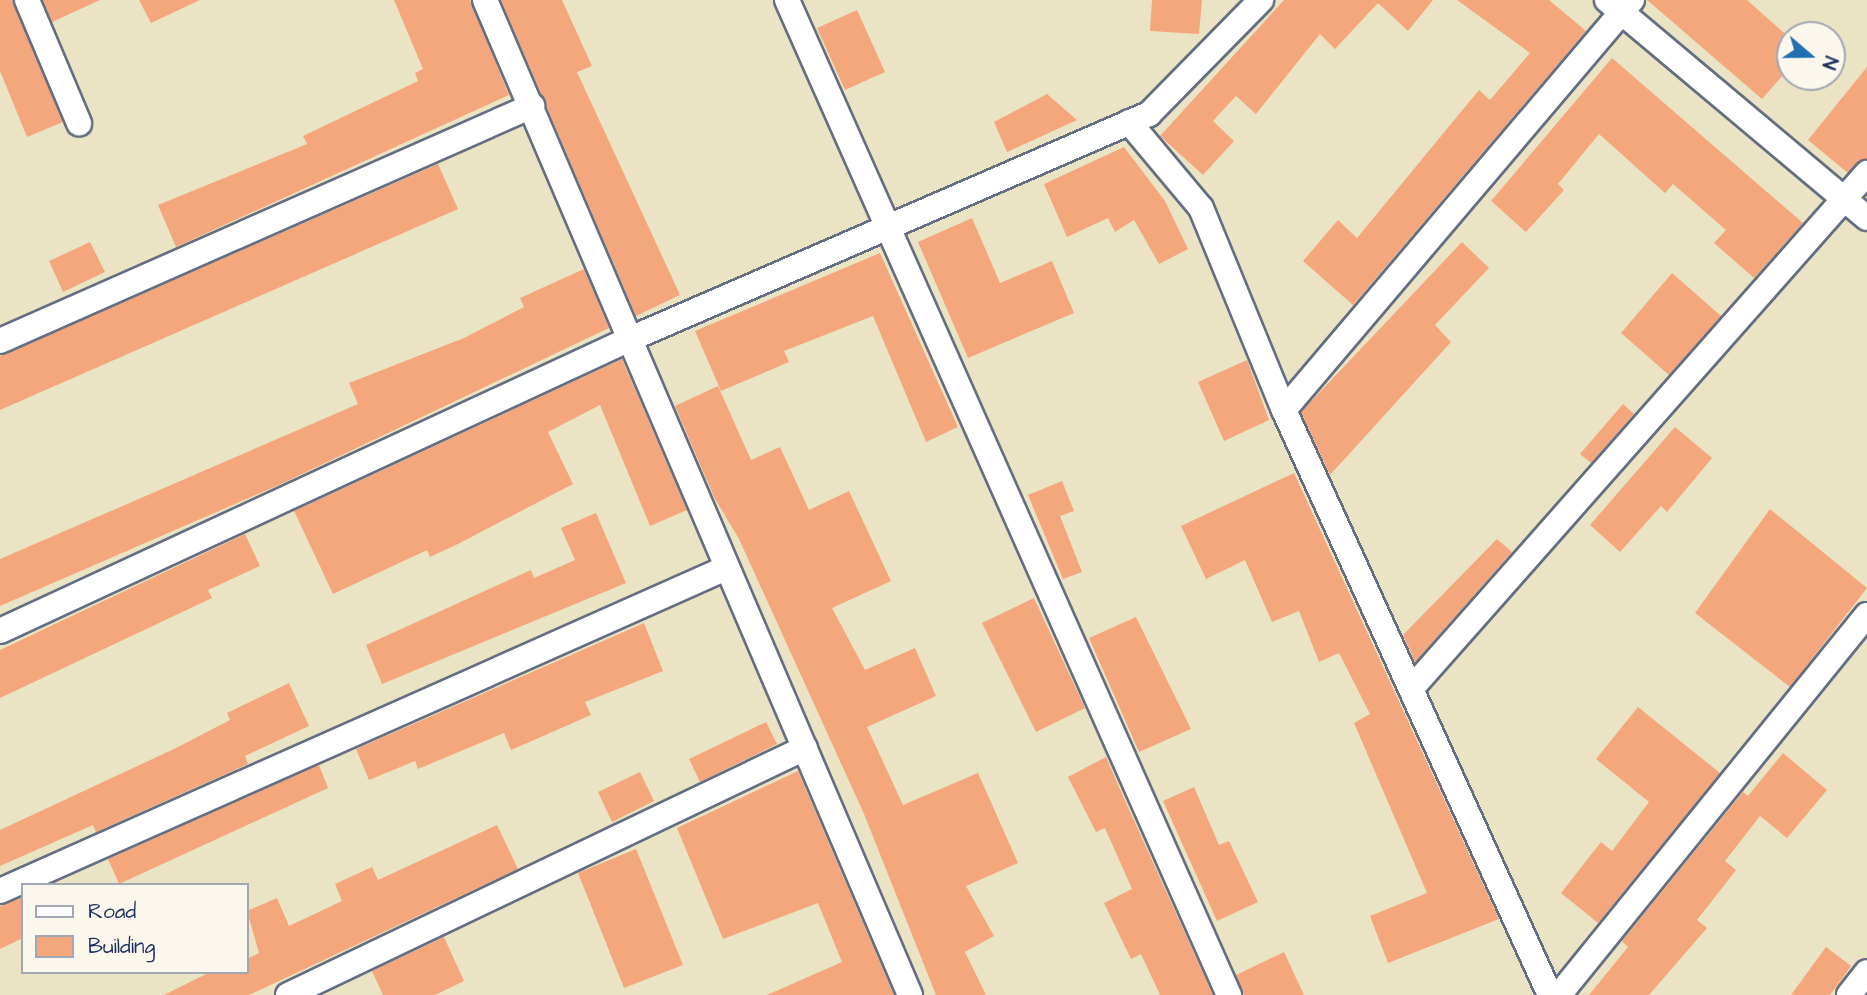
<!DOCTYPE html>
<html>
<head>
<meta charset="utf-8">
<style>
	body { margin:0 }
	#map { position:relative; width:1867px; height:995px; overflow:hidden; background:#ebe4c4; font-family:"Architects Daughter",sans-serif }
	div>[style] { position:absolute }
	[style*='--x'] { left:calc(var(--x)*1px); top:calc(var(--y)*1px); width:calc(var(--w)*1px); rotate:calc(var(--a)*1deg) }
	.building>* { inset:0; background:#f4a77d }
	.roads { filter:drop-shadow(2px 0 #646e82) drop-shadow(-2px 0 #646e82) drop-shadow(0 2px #646e82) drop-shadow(0 -2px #646e82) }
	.minor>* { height:24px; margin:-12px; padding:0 12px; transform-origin:12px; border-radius:12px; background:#fff }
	span { translate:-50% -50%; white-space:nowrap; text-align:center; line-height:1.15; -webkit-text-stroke:5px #fbf7ec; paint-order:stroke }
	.legend { position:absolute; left:21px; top:883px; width:228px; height:91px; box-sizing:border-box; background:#fbf7ec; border:2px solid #a1a7b3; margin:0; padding:9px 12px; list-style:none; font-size:21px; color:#1b2f5e }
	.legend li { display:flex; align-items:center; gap:14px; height:35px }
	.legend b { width:35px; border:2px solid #a1a7b3 }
	.north { position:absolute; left:1776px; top:21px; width:70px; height:70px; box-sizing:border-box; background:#fbf7ec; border:2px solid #a1a7b3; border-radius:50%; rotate:110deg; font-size:19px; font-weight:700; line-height:28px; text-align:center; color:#1b2f5e }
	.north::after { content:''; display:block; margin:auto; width:24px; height:32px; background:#1f6fb2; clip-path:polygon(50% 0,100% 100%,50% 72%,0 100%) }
</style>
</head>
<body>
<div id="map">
	<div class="building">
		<i style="clip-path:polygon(0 0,12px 0,63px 122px,27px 137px,0 71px)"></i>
		<i style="clip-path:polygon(43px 0,100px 0,52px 22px)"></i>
		<i style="clip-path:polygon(139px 0,200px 0,151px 23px)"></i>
		<i style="clip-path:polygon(394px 0,470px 0,509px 95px,176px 247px,158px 205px,307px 144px,303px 136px,418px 81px,415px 73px,423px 69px)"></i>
		<i style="clip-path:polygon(501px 0,562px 0,592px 66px,577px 72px,680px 295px,636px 316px)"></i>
		<i style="clip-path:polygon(1152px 0,1202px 0,1199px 34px,1150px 31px)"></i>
		<i style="clip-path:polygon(1284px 0,1433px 0,1408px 31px,1378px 3px,1335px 49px,1320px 34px,1256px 114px,1236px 96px,1213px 121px,1234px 141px,1203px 175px,1160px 136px)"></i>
		<i style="clip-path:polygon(1457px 0,1549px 0,1586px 31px,1353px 305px,1303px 261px,1338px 220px,1357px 238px,1479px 90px,1490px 100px,1530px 53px)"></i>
		<i style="clip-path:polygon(1647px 0,1747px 0,1790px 38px,1790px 67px,1762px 99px)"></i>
		<i style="clip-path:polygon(857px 10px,885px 72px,845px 90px,817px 28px)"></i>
		<i style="clip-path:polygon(1612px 58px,1803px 223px,1754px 278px,1714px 243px,1726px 230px,1673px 184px,1665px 193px,1599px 134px,1558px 184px,1564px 190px,1526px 232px,1491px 201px)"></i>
		<i style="clip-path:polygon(1867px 67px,1867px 159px,1848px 173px,1808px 140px)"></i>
		<i style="clip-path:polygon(1047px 94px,1077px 120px,1007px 152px,994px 122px)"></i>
		<i style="clip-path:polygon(1124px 147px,1165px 201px,1188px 249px,1159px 264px,1134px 220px,1115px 232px,1108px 218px,1067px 237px,1044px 184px)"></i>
		<i style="clip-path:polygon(438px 164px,458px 209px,0 410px,0 356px)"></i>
		<i style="clip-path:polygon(972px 218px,1000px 283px,1052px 261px,1074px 313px,968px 358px,918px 242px)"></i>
		<i style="clip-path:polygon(90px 242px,105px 272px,63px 292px,49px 261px)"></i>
		<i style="clip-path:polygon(1462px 242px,1489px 268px,1435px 325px,1451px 342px,1330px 475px,1301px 412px)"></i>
		<i style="clip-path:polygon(880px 253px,958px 427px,926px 442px,873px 316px,784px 351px,789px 362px,721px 391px,695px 331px)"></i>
		<i style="clip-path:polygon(584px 269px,609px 328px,281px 484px,0 606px,0 559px,358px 404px,349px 383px,464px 338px,524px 307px,520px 298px)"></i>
		<i style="clip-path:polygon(1672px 273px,1721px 316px,1669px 375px,1621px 333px)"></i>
		<i style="clip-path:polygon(622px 359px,687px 510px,650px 526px,600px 405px,548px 432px,573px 484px,458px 544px,430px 557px,427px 550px,333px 594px,294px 511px)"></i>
		<i style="clip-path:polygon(1247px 360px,1269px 420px,1224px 441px,1198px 382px)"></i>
		<i style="clip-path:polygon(718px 386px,751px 460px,780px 447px,809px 510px,849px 491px,891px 581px,832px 608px,865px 670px,915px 648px,936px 696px,867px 727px,903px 805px,978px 773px,1018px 863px,966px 886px,994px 936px,965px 952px,986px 995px,936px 995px,864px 814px,739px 539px,714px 497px,675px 406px)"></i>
		<i style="clip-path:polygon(1623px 404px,1634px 414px,1591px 463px,1580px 454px)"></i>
		<i style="clip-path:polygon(1675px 427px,1712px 458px,1667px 512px,1661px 506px,1620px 552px,1590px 525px)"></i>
		<i style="clip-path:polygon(1294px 473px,1499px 919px,1388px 963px,1370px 916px,1427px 893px,1354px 723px,1370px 714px,1339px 653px,1319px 662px,1299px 611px,1272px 622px,1245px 560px,1206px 579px,1181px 526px)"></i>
		<i style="clip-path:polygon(1062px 481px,1074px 511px,1060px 516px,1082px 572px,1063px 579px,1028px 495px)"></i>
		<i style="clip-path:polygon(1770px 509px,1867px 588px,1790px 687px,1695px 613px)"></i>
		<i style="clip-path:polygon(596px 513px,626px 583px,382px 684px,366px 645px,531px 570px,534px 578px,575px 560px,561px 528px)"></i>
		<i style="clip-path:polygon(245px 534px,260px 566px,208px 590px,212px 598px,0 698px,0 650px)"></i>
		<i style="clip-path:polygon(1497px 539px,1512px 552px,1415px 662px,1403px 635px)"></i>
		<i style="clip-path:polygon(1034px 598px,1085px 708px,1036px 732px,982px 623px)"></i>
		<i style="clip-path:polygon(1136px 617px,1191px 729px,1139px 752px,1089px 638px)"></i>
		<i style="clip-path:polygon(644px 623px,663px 671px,585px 702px,591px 715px,511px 750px,504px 733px,418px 769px,415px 761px,369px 780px,356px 749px)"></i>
		<i style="clip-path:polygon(289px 683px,309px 726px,245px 756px,248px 764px,96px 832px,93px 825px,0 866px,0 830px,176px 748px,230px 720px,227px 713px)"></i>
		<i style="clip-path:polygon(1638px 707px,1720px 773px,1598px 923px,1561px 893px,1601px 842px,1612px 851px,1649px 802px,1596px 759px)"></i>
		<i style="clip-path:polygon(766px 722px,777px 744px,700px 782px,689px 759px)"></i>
		<i style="clip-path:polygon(1783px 753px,1827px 790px,1787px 838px,1760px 816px,1725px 861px,1736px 870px,1697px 920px,1707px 928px,1649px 995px,1589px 995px,1628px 947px,1622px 941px,1743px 792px,1748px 796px)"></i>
		<i style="clip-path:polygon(1106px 757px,1127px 805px,1213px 995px,1160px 995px,1141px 954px,1131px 959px,1104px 903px,1132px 889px,1105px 828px,1096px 832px,1068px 777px)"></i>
		<i style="clip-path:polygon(319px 765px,328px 788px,119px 884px,108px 859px)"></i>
		<i style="clip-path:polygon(798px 771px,894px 995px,767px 995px,842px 962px,818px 903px,723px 939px,677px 828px)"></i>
		<i style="clip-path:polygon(640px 772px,654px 801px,612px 822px,598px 792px)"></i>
		<i style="clip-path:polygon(1194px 787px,1219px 845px,1229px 841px,1258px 902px,1217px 921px,1163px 801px)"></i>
		<i style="clip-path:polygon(497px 825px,518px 869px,249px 995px,164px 995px,210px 972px,247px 972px,247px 959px,259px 953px,247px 911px,277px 898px,289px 926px,342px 901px,335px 884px,372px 867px,378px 880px)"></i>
		<i style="clip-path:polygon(636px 849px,683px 965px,624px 988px,578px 873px)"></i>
		<i style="clip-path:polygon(23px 897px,23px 938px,0 949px,0 906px)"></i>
		<i style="clip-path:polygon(444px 937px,464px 981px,435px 995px,383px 995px,372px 971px)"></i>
		<i style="clip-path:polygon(1826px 947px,1851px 966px,1830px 995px,1791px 995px)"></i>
		<i style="clip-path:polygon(1284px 952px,1304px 995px,1244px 995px,1236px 975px)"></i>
	</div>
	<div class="roads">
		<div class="minor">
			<i style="--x:27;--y:0;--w:134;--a:67.1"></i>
			<i style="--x:485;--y:0;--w:1082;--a:66.87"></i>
			<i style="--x:787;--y:0;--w:1089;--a:66.05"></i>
			<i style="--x:1607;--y:0;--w:339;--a:40"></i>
			<i style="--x:1129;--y:122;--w:112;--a:50.1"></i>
			<i style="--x:1201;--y:208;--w:218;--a:67.7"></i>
			<i style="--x:1284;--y:410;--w:643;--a:65.55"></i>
			<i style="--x:0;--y:341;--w:582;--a:-23.83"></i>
			<i style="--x:1284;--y:410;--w:538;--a:-49.68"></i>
			<i style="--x:0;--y:631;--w:694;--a:-24.87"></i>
			<i style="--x:630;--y:339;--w:566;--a:-23.44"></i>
			<i style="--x:1149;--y:114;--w:160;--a:-45.5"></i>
			<i style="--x:1411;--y:689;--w:689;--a:-48.53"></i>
			<i style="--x:0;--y:891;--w:795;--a:-23.98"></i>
			<i style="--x:288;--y:995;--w:573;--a:-25.54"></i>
			<i style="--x:1559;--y:995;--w:489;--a:-51"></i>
			<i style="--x:1849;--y:995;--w:29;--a:-52"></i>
		</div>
	</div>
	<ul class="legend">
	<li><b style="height:9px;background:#fff"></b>Road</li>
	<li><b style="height:19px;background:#f4a77d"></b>Building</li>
	</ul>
	<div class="north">N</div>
</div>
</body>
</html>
